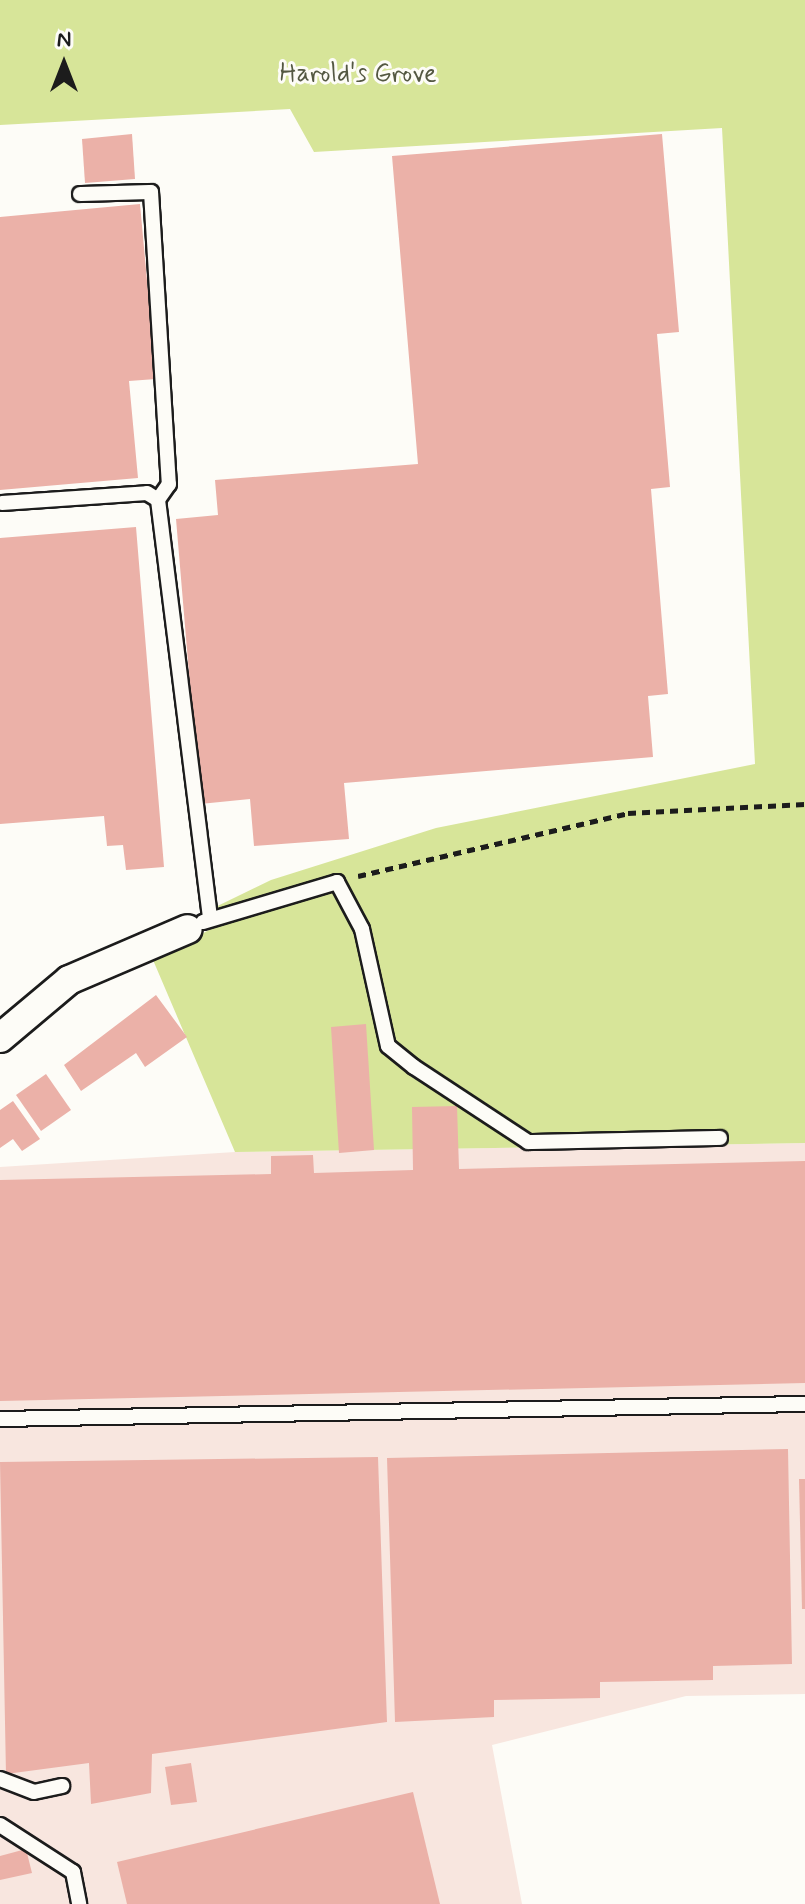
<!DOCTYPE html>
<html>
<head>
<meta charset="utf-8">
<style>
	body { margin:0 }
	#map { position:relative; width:805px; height:1904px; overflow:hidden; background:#fdfcf7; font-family:Mynerve,sans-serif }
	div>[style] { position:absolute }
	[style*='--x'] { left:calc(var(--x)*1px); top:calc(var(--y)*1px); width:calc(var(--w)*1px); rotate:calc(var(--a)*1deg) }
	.built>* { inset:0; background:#f8e6df }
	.green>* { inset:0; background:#d7e599 }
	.building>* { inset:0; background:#ebb1a8 }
	.path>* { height:5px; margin-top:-2.5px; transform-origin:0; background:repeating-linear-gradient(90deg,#1c1c1c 0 8px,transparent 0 14px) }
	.roads { filter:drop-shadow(2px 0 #1c1c1c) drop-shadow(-2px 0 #1c1c1c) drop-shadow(0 2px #1c1c1c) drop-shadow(0 -2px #1c1c1c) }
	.service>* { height:14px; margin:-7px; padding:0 7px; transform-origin:7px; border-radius:7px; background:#fdfcf7 }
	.minor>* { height:28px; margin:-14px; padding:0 14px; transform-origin:14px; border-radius:14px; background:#fdfcf7 }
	span { translate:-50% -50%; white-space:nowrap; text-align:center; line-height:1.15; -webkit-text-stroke:6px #fdfcf7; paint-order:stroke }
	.park-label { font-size:26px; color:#545842 }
	.north { position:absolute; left:24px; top:24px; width:80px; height:80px; -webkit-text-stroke:6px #fdfcf7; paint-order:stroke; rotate:0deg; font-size:22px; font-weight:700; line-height:32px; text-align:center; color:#1c1c1c }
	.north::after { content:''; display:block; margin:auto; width:28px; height:36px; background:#1c1c1c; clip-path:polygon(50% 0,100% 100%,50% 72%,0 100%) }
</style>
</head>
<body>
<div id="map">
	<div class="built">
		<i style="clip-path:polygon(805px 1143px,805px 1694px,686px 1696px,492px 1745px,522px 1904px,0 1904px,0 1167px,235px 1152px)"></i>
	</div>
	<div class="green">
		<i style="clip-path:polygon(0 0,805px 0,805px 1143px,235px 1152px,153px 960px,209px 930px,199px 915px,271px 880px,436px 828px,755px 764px,722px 128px,314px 152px,290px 109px,0 125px)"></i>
	</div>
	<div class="building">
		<i style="clip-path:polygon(132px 134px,135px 179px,85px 183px,82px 139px)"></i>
		<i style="clip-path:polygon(662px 134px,679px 332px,657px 334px,670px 487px,651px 489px,668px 694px,648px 696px,653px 757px,344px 783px,349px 839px,254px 846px,250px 799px,200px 804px,176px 519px,218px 515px,215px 480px,418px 464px,392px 156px)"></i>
		<i style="clip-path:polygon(140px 204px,156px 379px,129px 381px,138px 478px,0 490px,0 217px)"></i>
		<i style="clip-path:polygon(136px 527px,164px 867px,126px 870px,123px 845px,107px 846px,104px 816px,0 824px,0 538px)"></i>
		<i style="clip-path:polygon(156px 995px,187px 1037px,145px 1067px,136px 1053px,81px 1091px,64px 1065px)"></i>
		<i style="clip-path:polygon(366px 1024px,374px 1150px,339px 1153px,331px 1027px)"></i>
		<i style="clip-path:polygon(46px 1074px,71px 1110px,41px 1131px,16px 1095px)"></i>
		<i style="clip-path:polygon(13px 1101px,40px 1139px,22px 1151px,13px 1139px,0 1148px,0 1110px)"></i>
		<i style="clip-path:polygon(457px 1106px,459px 1169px,805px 1161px,805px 1383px,0 1401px,0 1180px,271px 1174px,271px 1156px,313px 1155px,314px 1173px,413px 1170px,412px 1107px)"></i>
		<i style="clip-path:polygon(788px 1449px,792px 1664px,713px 1666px,713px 1680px,600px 1682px,600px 1698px,494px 1700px,494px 1717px,395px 1722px,387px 1458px)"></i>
		<i style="clip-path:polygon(378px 1457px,387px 1722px,152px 1754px,151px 1793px,91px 1804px,89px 1763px,6px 1774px,0 1462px)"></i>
		<i style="clip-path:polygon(799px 1479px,805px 1479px,805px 1609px,802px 1609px)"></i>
		<i style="clip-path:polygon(191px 1763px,197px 1802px,171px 1805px,165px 1767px)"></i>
		<i style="clip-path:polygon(413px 1792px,440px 1904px,127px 1904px,117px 1862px)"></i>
		<i style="clip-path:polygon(26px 1849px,32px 1873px,0 1880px,0 1856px)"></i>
	</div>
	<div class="path">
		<i style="--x:358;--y:876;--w:277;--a:-13.1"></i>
		<i style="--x:628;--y:813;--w:177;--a:-2.9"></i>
	</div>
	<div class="roads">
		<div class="service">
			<i style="--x:80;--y:194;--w:71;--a:-1.6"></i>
			<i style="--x:151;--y:192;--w:293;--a:86.5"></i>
			<i style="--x:169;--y:484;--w:19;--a:125"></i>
			<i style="--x:158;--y:500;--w:421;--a:82.9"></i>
			<i style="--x:2;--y:503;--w:145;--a:-3.9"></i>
			<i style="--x:147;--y:493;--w:13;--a:32"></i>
			<i style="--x:203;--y:922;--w:140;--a:-16.6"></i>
			<i style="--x:337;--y:882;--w:53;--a:62"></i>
			<i style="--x:362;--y:929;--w:120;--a:77.5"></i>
			<i style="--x:388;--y:1046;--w:33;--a:39"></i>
			<i style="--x:414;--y:1067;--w:136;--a:33.3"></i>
			<i style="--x:528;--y:1142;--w:192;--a:-1.2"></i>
			<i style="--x:0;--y:1419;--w:805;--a:-1.07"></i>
			<i style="--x:0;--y:1779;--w:36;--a:21"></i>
			<i style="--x:34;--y:1792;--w:29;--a:-12"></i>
			<i style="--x:0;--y:1825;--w:87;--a:32.8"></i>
			<i style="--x:73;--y:1872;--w:33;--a:79"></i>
		</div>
		<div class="minor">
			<i style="--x:0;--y:1038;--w:90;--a:-40"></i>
			<i style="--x:69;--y:980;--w:129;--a:-23.2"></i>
		</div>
	</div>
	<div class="park-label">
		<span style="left:358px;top:75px">Harold's Grove</span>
	</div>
	<div class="north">N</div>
</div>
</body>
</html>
